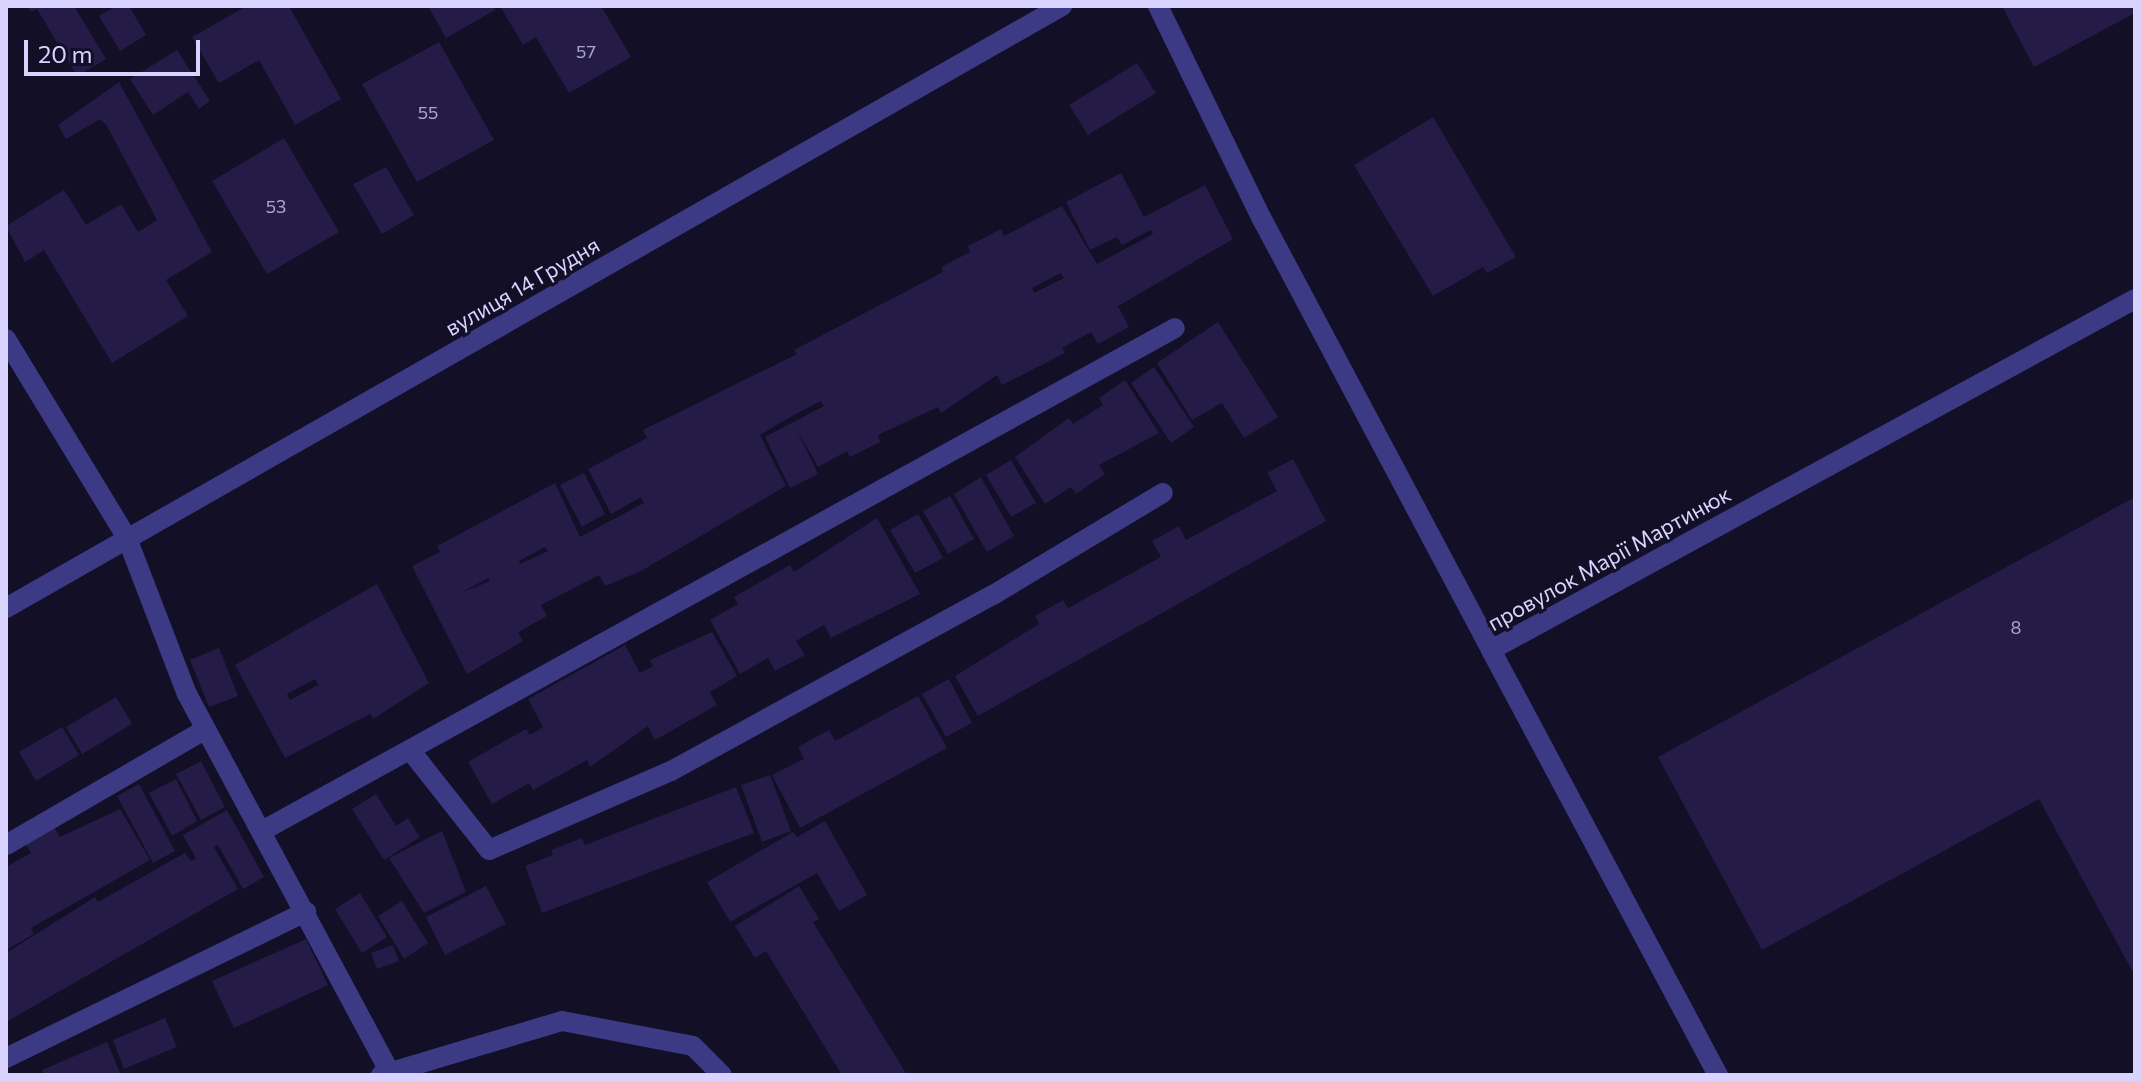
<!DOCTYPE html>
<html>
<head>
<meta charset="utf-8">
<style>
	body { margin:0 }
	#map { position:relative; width:2141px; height:1081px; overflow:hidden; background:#130f26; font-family:Commissioner,sans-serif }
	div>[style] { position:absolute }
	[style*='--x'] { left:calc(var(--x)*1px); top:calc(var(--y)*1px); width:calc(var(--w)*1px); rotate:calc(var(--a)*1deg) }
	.building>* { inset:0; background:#241b47 }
	.service>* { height:20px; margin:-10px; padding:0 10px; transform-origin:10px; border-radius:10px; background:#3d3a85 }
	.minor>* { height:20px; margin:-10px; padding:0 10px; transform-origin:10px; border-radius:10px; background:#3d3a85 }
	span { translate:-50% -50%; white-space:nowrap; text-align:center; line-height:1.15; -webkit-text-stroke:6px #130f26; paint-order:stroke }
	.number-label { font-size:18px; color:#aca6d1 }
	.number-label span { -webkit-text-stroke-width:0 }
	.street-label { font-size:22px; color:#d9d4ff }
	.frame { position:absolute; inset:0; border:8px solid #d9d4ff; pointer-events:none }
	.scale { position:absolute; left:24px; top:40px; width:176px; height:36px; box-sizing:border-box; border:4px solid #d9d4ff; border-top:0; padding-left:10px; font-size:24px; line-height:28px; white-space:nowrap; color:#d9d4ff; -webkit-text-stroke:6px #130f26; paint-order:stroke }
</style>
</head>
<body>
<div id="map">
	<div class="building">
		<i style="clip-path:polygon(27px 6px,74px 6px,106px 59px,77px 76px,37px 9px,31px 12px)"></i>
		<i style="clip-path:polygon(116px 6px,129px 6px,146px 35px,120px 51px,99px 16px)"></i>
		<i style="clip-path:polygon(247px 6px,289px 6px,341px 99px,295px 125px,259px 60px,219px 83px,192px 37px)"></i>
		<i style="clip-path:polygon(428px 6px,493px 6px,495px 10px,446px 38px)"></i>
		<i style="clip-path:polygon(500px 6px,601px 6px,631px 57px,569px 93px,536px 37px,523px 45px)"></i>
		<i style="clip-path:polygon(2002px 6px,2135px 6px,2135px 13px,2034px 67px)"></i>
		<i style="clip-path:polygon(439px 42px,494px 140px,417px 182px,362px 84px)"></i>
		<i style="clip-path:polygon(177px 50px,210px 101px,199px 109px,188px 92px,153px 115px,130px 79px)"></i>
		<i style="clip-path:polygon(1137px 63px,1156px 93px,1088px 135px,1069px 105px)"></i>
		<i style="clip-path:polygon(119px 82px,212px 252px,166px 280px,188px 316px,112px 363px,44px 250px,25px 262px,6px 226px,64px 190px,86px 225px,121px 204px,138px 232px,157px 220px,107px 126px,100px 119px,66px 139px,58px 125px)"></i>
		<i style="clip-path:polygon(1433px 117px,1516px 257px,1487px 273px,1483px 267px,1433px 296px,1354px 165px)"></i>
		<i style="clip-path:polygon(284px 138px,339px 232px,267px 274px,212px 181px)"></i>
		<i style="clip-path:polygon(386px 167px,414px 215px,382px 234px,353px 184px)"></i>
		<i style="clip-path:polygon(evenodd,1121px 173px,1144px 217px,1205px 185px,1233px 239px,1118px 306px,1129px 327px,1098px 344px,1091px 332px,1062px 348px,1065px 353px,1002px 385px,997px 375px,941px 413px,938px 407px,878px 435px,880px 442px,850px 457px,847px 451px,818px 467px,797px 430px,818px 474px,790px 488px,765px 437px,824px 406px,821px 401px,792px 416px,760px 435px,786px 486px,641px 571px,605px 586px,599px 575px,541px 605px,547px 616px,518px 632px,523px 641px,467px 674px,412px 566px,440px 552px,437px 546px,555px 483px,580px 537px,644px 503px,641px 497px,611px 514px,588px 469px,647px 438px,643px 430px,797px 354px,794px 350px,943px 272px,941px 267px,970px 252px,968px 246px,1001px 229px,1004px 236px,1062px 206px,1097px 264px,1153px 234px,1151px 230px,1122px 245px,1117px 237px,1090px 250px,1066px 202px,1121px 173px,1061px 273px,1064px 278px,1034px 293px,1032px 288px,1061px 273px,1121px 173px,545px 547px,548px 551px,520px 564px,519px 561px,545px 547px,1121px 173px,488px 578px,490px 581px,461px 593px,488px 578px)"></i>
		<i style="clip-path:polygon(1218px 322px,1278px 417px,1244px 438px,1222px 403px,1192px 420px,1157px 363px)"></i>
		<i style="clip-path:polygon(1154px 367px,1194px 427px,1171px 443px,1131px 383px)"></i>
		<i style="clip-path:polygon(1125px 380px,1159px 433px,1099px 465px,1105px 474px,1076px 494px,1071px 487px,1045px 504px,1015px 457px,1069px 418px,1073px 424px,1103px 405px,1099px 398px)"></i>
		<i style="clip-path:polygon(1293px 459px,1326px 521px,978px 716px,955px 676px,1039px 624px,1035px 616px,1063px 600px,1068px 608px,1161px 557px,1152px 541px,1179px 526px,1186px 540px,1277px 491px,1267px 473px)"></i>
		<i style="clip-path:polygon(1011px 460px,1036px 503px,1011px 517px,986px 475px)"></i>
		<i style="clip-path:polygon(584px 473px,605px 514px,582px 527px,560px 485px)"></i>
		<i style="clip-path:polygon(981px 477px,1014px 536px,987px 552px,954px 494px)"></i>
		<i style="clip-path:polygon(950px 496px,974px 539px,948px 554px,923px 511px)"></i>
		<i style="clip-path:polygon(2135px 497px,2135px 976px,2039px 799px,1762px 950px,1658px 757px)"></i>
		<i style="clip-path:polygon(918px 514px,943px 558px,915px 573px,890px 530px)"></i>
		<i style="clip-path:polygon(877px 518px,920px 594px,831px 638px,824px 625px,796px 641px,805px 655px,775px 671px,768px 658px,740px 674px,710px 620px,738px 604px,734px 597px,790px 565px,794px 572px)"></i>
		<i style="clip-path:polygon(evenodd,377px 584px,429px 683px,373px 719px,370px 714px,285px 758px,235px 665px,377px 584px,315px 679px,318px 685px,290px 700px,287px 694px,315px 679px)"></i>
		<i style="clip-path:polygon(712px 632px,737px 676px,710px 692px,717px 705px,655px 740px,648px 726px,590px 767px,587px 760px,533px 790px,529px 783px,492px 804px,468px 762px,526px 729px,530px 735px,543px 727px,528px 699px,625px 645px,640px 673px,653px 666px,650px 660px)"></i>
		<i style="clip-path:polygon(219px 648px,238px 696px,209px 707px,190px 660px)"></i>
		<i style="clip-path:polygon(949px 679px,972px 723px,946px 737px,922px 694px)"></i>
		<i style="clip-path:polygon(918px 696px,947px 748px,800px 828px,772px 775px,804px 759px,798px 747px,829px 730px,835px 741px)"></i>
		<i style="clip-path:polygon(116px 697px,132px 724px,82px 754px,66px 727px)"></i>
		<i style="clip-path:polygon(62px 727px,79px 755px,36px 781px,19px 752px)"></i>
		<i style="clip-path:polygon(201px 761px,225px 807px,201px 820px,176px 774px)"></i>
		<i style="clip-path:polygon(770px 775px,791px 831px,762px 842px,741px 785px)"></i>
		<i style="clip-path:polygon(176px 779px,197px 821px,172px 836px,149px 793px)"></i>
		<i style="clip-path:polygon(139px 784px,175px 851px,153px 863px,117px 796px)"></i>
		<i style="clip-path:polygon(736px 787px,754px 833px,542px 913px,525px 866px,553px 855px,551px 850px,582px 838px,585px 845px)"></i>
		<i style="clip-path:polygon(376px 794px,396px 826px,408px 818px,420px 837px,384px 860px,352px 809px)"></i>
		<i style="clip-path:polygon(120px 809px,150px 860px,31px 928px,34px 934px,6px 950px,6px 867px,31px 853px,24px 842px,53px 825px,60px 837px)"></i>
		<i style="clip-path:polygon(227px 810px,264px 877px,243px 889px,218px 845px,214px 847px,238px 889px,6px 1022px,6px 953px,95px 897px,98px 902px,185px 853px,191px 861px,196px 858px,183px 835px)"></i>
		<i style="clip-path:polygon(825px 821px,867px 895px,839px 911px,817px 873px,730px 922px,707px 882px,793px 832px,797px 837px)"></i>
		<i style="clip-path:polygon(442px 831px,466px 892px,424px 913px,389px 858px)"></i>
		<i style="clip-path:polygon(486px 886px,506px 924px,445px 955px,426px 917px)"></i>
		<i style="clip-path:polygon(799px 886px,819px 919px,813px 922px,907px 1075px,842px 1075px,766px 951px,755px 958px,735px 926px)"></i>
		<i style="clip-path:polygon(360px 893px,387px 937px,362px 953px,335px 909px)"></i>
		<i style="clip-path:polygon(402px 901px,428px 943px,404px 959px,378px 916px)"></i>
		<i style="clip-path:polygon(306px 939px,328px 985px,234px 1028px,212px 981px)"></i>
		<i style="clip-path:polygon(393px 945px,399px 961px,377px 969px,371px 953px)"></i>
		<i style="clip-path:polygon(165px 1018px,177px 1047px,124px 1069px,113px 1040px)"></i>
		<i style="clip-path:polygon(107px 1042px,121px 1075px,44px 1075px,42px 1070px)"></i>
	</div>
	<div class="service">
		<i style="--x:127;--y:538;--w:167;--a:69"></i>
		<i style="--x:187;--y:694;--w:429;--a:61.8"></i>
		<i style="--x:1491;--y:650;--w:482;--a:61.9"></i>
		<i style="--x:410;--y:750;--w:127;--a:51.7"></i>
		<i style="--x:489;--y:850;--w:198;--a:-23.5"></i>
		<i style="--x:671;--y:771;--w:367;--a:-28.7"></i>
		<i style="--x:993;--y:595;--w:198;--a:-31"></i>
		<i style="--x:262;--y:831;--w:1042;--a:-28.85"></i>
		<i style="--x:6;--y:845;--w:231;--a:-30.1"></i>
		<i style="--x:6;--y:1058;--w:334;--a:-26"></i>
	</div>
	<div class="minor">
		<i style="--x:1158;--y:6;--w:237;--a:64"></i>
		<i style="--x:1262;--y:219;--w:488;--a:62"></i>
		<i style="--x:1491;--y:650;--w:733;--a:-28.59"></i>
		<i style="--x:6;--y:339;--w:233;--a:58.7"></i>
		<i style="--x:6;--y:608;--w:1216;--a:-29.69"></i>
		<i style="--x:381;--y:1075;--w:189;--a:-16.6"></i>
		<i style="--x:562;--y:1021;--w:133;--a:10.8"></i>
		<i style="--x:693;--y:1046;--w:41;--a:45"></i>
	</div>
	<div class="number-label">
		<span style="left:586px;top:51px">57</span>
		<span style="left:428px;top:112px">55</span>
		<span style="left:276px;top:206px">53</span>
		<span style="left:2016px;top:627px">8</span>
	</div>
	<div class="street-label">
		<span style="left:522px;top:286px;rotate:-30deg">вулиця 14 Грудня</span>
		<span style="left:1609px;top:558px;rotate:-29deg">провулок Марії Мартинюк</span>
	</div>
	<div class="frame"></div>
	<div class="scale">20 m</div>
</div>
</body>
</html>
